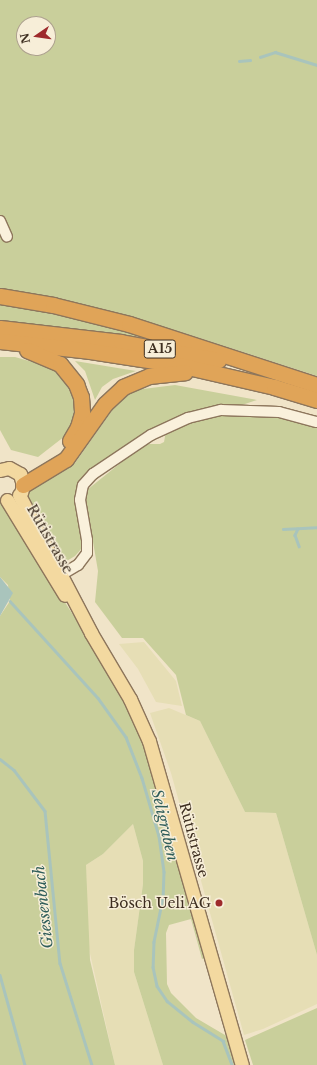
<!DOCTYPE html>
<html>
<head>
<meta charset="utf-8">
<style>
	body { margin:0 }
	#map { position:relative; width:317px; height:1065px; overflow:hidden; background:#f0e4c8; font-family:"Libre Baskerville",serif }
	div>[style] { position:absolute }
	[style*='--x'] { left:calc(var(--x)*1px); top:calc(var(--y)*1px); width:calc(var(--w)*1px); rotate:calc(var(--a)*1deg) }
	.farmland>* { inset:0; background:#e6deb5 }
	.green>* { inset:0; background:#c9cf9b }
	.water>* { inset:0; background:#a9c4bc }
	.stream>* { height:2.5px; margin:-1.25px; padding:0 1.25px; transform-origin:1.25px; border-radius:1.25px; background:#a9c4bc }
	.roads { filter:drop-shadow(1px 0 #8d765c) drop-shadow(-1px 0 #8d765c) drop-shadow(0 1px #8d765c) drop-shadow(0 -1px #8d765c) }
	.minor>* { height:10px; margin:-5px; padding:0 5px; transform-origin:5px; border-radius:5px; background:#faf1dc }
	.major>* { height:13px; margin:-6.5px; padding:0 6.5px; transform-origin:6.5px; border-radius:6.5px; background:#f3d9a0 }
	.highway>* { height:15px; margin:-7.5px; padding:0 7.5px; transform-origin:7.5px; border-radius:7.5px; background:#e0a458 }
	.dots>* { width:11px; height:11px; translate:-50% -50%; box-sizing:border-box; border:2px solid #f7eed8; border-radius:50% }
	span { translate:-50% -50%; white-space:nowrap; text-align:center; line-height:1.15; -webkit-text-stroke:3px #f7eed8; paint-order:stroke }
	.shield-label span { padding:1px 3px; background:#f7eed8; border:1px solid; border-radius:3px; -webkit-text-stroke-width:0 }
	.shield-label { font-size:13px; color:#3d2e20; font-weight:700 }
	.street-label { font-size:14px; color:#3d2e20 }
	.poi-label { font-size:14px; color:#3d2e20 }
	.right { translate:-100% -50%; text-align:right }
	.water-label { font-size:15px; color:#2f5d5a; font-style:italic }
	.north { position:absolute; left:16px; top:16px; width:40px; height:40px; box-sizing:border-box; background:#f7eed8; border:1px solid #ada18e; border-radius:50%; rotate:257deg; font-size:11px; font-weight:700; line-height:16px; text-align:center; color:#3d2e20 }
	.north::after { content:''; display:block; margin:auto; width:14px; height:18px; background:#9e2a2b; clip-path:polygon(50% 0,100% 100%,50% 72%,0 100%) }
</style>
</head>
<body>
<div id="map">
	<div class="farmland">
		<i style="clip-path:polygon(144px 642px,176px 681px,182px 706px,156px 702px,138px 669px,119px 644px)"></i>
		<i style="clip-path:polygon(169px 708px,200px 721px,245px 812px,276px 813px,317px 955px,317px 1004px,263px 1029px,244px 1035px,171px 773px,150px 713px)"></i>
		<i style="clip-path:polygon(133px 824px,143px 861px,143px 884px,134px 950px,134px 972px,163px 1065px,115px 1065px,87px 940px,86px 865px,103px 854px)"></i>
	</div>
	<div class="green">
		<i style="clip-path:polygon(evenodd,0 0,317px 0,317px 376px,171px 329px,149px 338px,0 322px,0 0,24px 24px,48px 24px,48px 48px,24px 48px,24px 24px)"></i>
		<i style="clip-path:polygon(0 357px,15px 357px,50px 367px,68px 382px,75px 400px,73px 421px,65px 436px,38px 457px,11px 450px,0 430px)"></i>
		<i style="clip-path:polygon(75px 361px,136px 371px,113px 379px,102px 387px,95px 400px,85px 371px)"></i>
		<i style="clip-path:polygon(175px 385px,257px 400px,242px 405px,209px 407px,169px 420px,88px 471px,77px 486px,75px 497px,82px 548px,75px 556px,65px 562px,61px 561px,24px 501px,28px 486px,71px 459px,75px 463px,118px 402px,135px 390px)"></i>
		<i style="clip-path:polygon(263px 414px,317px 422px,317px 955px,276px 813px,245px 812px,200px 721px,186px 715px,176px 675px,143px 638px,122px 638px,95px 602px,98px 571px,86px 501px,87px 490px,144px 444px,160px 444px,164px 442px,166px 431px,210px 415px)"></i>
		<i style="clip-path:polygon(0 502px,101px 658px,145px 742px,205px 958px,202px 959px,191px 919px,169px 925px,166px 933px,167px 984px,171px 993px,196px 1018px,230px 1038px,237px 1065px,163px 1065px,134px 972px,134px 950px,143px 884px,143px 861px,133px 824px,103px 854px,86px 865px,90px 960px,115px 1065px,0 1065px,0 616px,10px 601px,8px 585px,0 577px)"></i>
		<i style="clip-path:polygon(317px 1008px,317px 1065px,253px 1065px,245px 1040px)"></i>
	</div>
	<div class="water">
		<i style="clip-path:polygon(0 577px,13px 593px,0 616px)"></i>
	</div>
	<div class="stream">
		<i style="--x:260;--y:57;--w:16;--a:-18"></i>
		<i style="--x:275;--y:52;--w:44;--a:17.2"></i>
		<i style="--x:239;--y:61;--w:11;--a:-5"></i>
		<i style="--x:283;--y:529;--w:34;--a:-3"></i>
		<i style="--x:298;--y:529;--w:7;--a:117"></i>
		<i style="--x:295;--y:535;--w:12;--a:70"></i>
		<i style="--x:10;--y:601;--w:131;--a:47.8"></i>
		<i style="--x:98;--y:698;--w:48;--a:54.3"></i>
		<i style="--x:126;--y:737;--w:44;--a:68.7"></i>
		<i style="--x:142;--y:778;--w:60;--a:73.7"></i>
		<i style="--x:159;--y:836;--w:36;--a:82"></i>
		<i style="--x:164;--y:872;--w:26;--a:92"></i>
		<i style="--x:163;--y:898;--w:45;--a:101.6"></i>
		<i style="--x:154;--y:942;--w:25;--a:92"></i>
		<i style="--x:153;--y:967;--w:19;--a:78"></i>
		<i style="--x:157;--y:986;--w:18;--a:56"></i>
		<i style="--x:167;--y:1001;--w:33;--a:39"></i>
		<i style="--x:193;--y:1022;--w:36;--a:32"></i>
		<i style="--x:223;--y:1041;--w:26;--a:69"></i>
		<i style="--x:0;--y:759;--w:18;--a:38"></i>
		<i style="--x:14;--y:770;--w:51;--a:52.9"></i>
		<i style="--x:45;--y:811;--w:153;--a:84.4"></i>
		<i style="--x:60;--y:963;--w:107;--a:72.6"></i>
		<i style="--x:0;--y:975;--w:93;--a:74.5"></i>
	</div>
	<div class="roads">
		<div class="minor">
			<i style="--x:0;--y:221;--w:17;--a:66"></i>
			<i style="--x:56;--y:578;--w:26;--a:-31"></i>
			<i style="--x:78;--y:565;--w:15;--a:-53"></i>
			<i style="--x:87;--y:553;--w:13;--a:-90"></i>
			<i style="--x:87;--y:540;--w:41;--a:-99.9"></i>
			<i style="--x:80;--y:500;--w:15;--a:-79"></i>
			<i style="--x:83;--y:485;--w:15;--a:-48"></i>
			<i style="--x:93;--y:474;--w:70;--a:-33.9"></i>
			<i style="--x:151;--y:435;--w:41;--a:-24.7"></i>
			<i style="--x:188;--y:418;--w:34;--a:-14"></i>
			<i style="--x:221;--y:410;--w:58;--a:2"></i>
			<i style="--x:279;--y:412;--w:39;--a:15"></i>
		</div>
		<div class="major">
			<i style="--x:0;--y:470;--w:9;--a:-13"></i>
			<i style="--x:9;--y:468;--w:13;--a:29"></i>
			<i style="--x:20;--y:474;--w:11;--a:75"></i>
			<i style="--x:23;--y:485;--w:8;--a:104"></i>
			<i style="--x:19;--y:495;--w:156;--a:62.4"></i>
			<i style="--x:91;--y:633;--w:77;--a:59.4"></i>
			<i style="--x:130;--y:699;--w:46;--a:65.7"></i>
			<i style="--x:149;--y:741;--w:337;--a:74"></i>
			<i style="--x:7;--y:500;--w:111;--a:58.6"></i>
		</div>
		<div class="highway">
			<i style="--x:0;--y:296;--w:54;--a:9.6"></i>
			<i style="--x:53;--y:305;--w:78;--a:14"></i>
			<i style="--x:129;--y:324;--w:198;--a:18"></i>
			<i style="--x:0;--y:328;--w:122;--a:6.6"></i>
			<i style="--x:121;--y:342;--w:99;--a:10.5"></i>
			<i style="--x:0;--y:341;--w:91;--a:6.3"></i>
			<i style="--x:90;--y:351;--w:90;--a:8.9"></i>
			<i style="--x:179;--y:365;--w:98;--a:13"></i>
			<i style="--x:274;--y:387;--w:45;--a:16.8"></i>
			<i style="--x:27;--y:350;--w:36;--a:23"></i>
			<i style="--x:60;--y:364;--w:26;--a:51"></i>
			<i style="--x:76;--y:384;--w:14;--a:69"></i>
			<i style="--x:81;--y:397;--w:16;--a:86"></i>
			<i style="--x:82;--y:413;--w:15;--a:106"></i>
			<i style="--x:78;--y:427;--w:16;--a:120"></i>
			<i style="--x:23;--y:485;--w:50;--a:-31.2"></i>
			<i style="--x:66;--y:459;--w:67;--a:-54.7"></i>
			<i style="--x:105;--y:404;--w:25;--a:-43"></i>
			<i style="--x:123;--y:387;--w:28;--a:-23"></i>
			<i style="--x:149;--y:376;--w:36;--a:-6"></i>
		</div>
	</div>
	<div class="dots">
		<i style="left:219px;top:903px;background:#9e2a2b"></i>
	</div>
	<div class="shield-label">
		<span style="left:160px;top:349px">A15</span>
	</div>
	<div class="street-label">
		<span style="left:50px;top:539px;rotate:60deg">Rütistrasse</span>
		<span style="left:194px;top:840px;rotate:75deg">Rütistrasse</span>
	</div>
	<div class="poi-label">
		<span class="right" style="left:211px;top:903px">Bösch Ueli AG</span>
	</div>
	<div class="water-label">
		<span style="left:165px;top:825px;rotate:77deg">Seligraben</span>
		<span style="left:43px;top:907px;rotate:-96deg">Giessenbach</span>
	</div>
	<div class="north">N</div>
</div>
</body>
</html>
